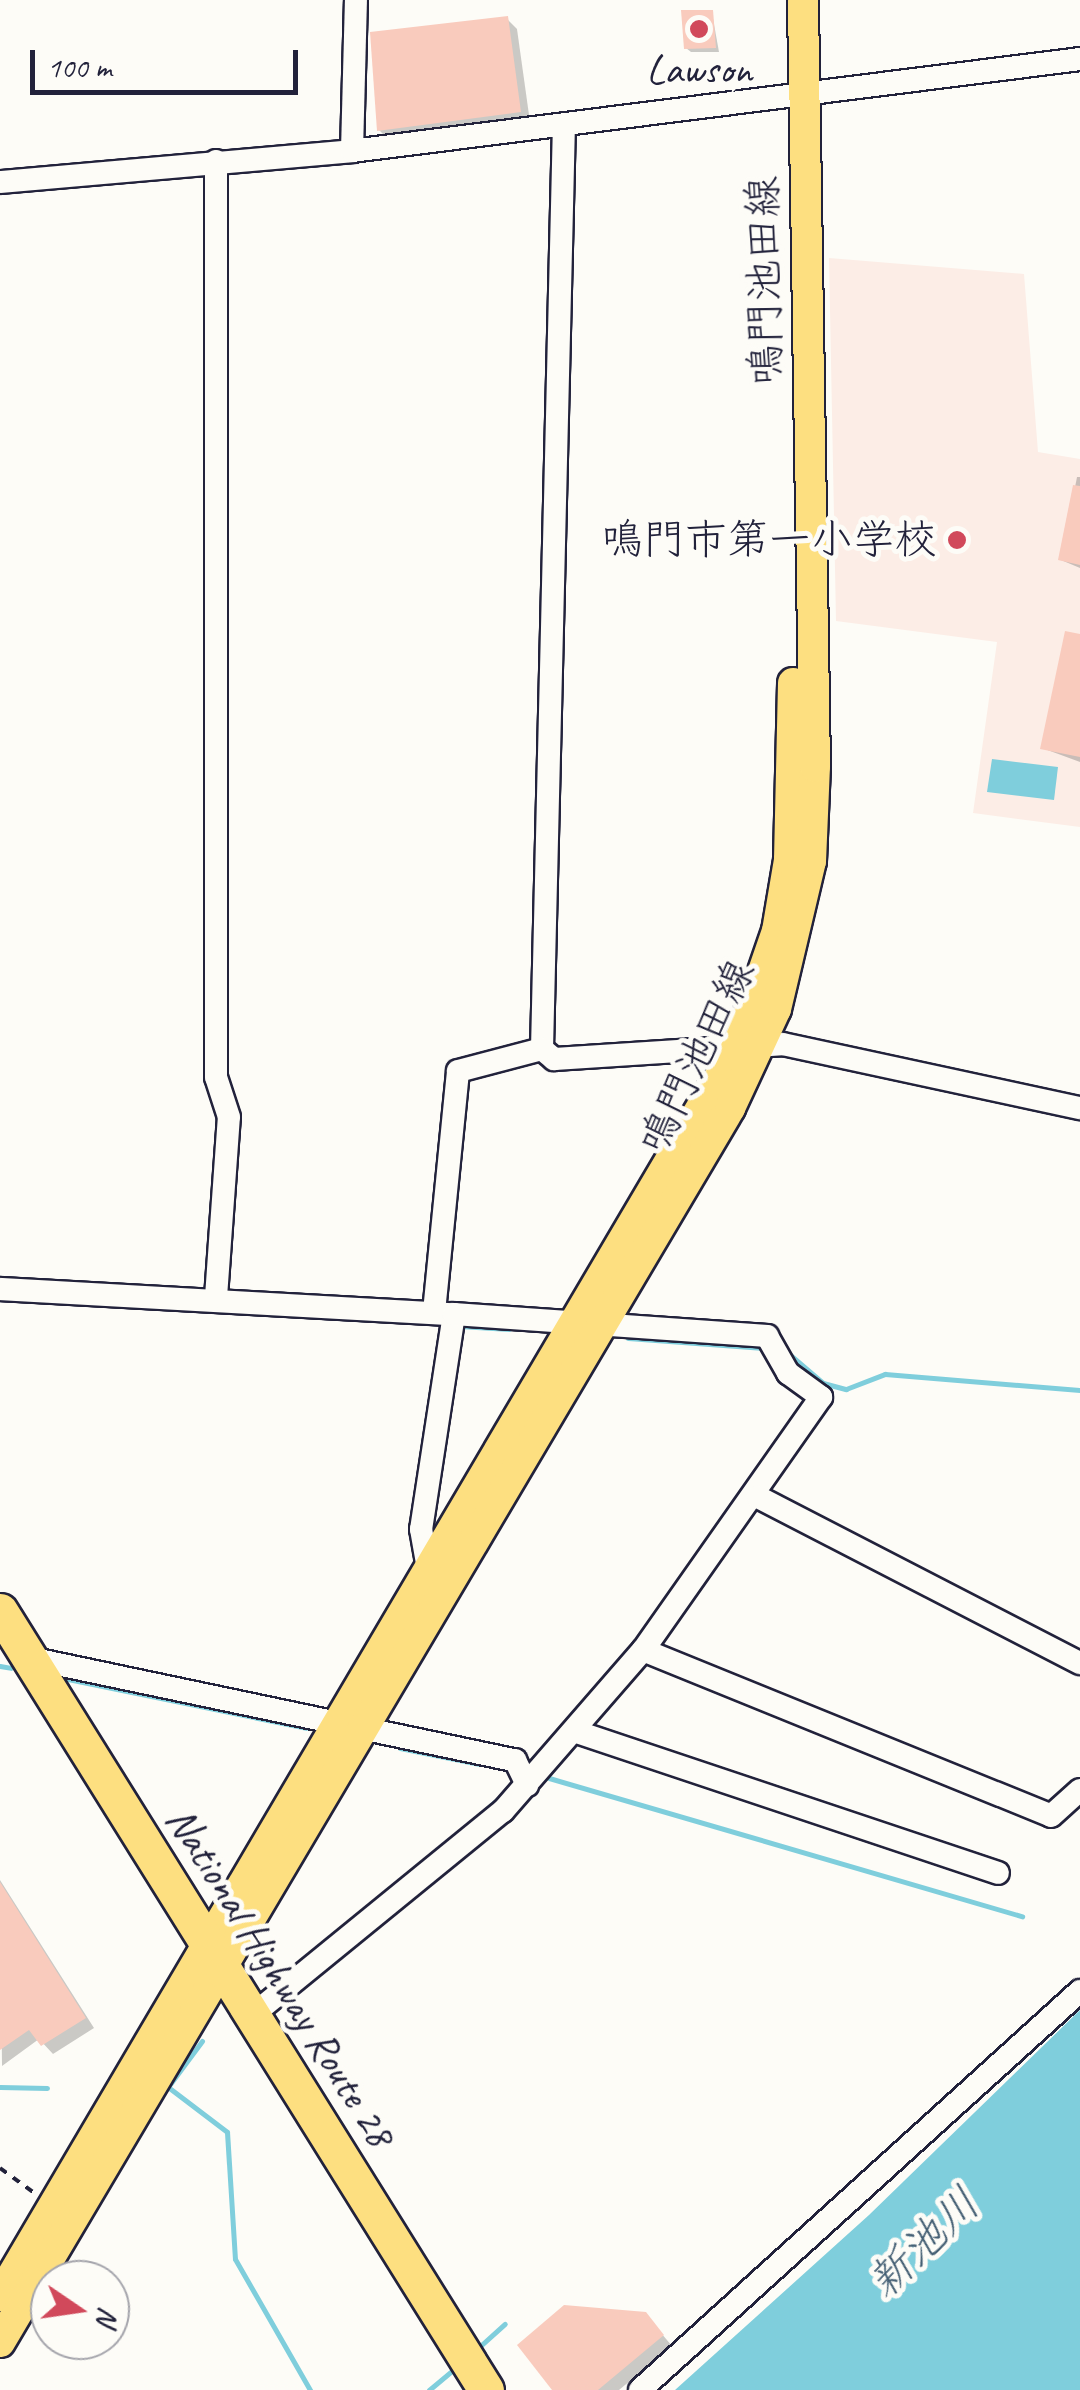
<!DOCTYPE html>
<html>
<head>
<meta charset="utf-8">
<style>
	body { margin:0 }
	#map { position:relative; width:1080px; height:2390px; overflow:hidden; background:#fdfcf7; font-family:Caveat,"Klee One",sans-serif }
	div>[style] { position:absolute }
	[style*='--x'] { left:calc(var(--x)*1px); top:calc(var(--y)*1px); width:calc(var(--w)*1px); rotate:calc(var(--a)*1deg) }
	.built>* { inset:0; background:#fcede6 }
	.water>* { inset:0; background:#7fcedc }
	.shadow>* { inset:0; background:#0003 }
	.stream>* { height:5px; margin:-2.5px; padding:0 2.5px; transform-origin:2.5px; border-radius:2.5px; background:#7fcedc }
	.building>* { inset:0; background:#f9cbbd }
	.path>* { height:4px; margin-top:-2px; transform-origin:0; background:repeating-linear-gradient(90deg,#22223b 0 8px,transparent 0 16px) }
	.roads { filter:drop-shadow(2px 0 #22223b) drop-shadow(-2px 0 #22223b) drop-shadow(0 2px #22223b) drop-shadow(0 -2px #22223b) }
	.minor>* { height:22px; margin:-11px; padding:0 11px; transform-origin:11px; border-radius:11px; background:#fdfcf7 }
	.major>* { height:30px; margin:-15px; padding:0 15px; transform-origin:15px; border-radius:15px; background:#fddf80 }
	.highway>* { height:35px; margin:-17.5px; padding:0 17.5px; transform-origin:17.5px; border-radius:17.5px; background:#fddf80 }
	.dots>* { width:28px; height:28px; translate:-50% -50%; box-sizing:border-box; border:5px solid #fdfcf7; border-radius:50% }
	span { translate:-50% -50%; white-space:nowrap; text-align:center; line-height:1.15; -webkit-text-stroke:10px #fdfcf7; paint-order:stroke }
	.poi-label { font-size:42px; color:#22223b }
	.right { translate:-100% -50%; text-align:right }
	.street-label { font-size:42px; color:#22223b }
	.water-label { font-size:45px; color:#435e73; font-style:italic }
	.north { position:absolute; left:30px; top:2260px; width:100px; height:100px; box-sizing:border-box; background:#fdfcf7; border:2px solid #a5a5ac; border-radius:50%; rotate:103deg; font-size:28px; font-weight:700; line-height:40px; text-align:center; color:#22223b }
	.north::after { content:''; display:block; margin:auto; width:35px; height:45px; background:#d1495b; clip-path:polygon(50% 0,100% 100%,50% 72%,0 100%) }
	.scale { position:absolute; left:30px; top:50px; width:268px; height:45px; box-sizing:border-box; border:5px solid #22223b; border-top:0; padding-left:12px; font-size:30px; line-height:35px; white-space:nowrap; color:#22223b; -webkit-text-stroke:8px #fdfcf7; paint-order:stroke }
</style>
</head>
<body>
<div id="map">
	<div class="built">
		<i style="clip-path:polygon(829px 258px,1024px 274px,1038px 452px,1080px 459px,1080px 827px,973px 813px,997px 642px,836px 621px)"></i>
	</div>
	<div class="water">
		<i style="clip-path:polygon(992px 759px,1058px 767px,1054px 800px,987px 792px)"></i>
		<i style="clip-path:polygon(1080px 2010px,1080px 2390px,675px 2390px,869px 2215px)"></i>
	</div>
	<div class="shadow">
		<i style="clip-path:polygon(712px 13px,719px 52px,691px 52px,686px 48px)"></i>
		<i style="clip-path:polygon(507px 19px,517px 29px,530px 122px,389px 140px,379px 130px)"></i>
		<i style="clip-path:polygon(1077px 477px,1080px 477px,1080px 568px,1061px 560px)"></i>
		<i style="clip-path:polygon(1080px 637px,1080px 762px,1042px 748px)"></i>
		<i style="clip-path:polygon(0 1880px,94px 2028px,53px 2054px,39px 2039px,2px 2066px)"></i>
		<i style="clip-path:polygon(645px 2314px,672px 2346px,619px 2390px,555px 2390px)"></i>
	</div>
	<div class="stream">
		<i style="--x:460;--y:1326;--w:49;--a:3.5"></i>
		<i style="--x:628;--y:1338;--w:137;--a:4.2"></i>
		<i style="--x:789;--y:1354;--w:45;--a:40.5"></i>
		<i style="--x:823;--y:1383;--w:24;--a:15"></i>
		<i style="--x:846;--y:1389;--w:42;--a:-21"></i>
		<i style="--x:885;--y:1374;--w:196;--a:4.7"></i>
		<i style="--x:0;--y:1666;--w:11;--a:10"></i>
		<i style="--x:63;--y:1678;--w:248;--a:11.6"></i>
		<i style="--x:400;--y:1748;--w:81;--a:11.4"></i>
		<i style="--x:549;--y:1778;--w:493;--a:16.3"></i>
		<i style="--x:481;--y:1814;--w:29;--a:-41"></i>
		<i style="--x:202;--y:2041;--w:57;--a:126.5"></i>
		<i style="--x:168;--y:2087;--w:74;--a:37.3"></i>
		<i style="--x:227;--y:2132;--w:127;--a:86.4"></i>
		<i style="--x:235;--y:2259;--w:151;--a:60.2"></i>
		<i style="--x:0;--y:2087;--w:47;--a:1.2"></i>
		<i style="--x:478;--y:2348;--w:36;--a:-42"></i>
		<i style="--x:429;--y:2390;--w:38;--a:-40"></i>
	</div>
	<div class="building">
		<i style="clip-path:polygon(681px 10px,713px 10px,716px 48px,684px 49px)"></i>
		<i style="clip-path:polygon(508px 16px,521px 112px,377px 131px,370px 32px)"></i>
		<i style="clip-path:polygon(1073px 485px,1080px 486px,1080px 565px,1058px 560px)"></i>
		<i style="clip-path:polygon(1065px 631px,1080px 634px,1080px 757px,1040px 749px)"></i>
		<i style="clip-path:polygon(0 1882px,86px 2018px,41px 2046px,29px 2030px,0 2050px)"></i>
		<i style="clip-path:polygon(564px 2305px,646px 2312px,664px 2335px,598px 2390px,552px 2390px,517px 2345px)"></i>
	</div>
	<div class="path">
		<i style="--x:0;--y:2168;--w:41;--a:36"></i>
	</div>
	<div class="roads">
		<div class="minor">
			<i style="--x:352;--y:151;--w:151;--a:-88.5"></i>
			<i style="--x:0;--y:182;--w:353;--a:-5"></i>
			<i style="--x:352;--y:151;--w:734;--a:-7.2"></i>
			<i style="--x:542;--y:1049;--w:925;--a:-88.64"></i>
			<i style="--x:542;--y:1049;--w:16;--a:40"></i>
			<i style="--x:554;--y:1059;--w:229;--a:-3.7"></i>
			<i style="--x:783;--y:1044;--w:304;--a:12.2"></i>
			<i style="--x:0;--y:1289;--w:455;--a:3.2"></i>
			<i style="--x:454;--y:1314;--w:218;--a:98.7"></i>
			<i style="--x:421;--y:1529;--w:39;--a:80"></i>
			<i style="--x:216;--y:1297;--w:180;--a:-85.9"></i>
			<i style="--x:229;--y:1117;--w:42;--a:-108"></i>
			<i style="--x:216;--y:1077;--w:916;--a:-90"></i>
			<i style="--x:434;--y:1312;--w:242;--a:-84.3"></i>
			<i style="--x:458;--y:1071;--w:87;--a:-14.7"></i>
			<i style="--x:454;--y:1314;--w:314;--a:4"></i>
			<i style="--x:767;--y:1336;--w:43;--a:60.4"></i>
			<i style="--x:788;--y:1373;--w:41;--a:36"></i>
			<i style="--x:821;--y:1397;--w:309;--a:125.1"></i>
			<i style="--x:758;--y:1497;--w:362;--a:27.3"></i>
			<i style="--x:29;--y:1658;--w:497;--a:11.9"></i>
			<i style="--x:515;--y:1760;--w:28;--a:64"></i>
			<i style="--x:574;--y:1731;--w:447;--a:18.5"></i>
			<i style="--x:250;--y:2017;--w:326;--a:-39.2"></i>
			<i style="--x:503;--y:1811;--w:213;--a:-49"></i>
			<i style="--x:643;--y:1650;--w:440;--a:22.1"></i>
			<i style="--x:1051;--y:1816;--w:39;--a:-42"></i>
			<i style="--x:640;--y:2390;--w:594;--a:-42.2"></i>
		</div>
		<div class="major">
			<i style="--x:0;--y:2296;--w:1450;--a:-59.46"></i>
			<i style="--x:737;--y:1047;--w:123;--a:-71"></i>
			<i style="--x:777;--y:931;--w:72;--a:-80.4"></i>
			<i style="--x:789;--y:860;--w:177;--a:-88.7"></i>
			<i style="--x:0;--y:2342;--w:1434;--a:-59.39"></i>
			<i style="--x:730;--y:1108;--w:109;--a:-65.1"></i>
			<i style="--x:776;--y:1009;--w:152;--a:-76.7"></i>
			<i style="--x:811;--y:861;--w:94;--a:-87.6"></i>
			<i style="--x:815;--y:767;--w:767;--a:-90.9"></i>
		</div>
		<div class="highway">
			<i style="--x:0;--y:1611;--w:918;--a:58.04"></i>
		</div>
	</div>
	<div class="dots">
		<i style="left:699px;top:29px;background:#d1495b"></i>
		<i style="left:957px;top:540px;background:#d1495b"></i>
	</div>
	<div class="poi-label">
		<span style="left:699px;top:70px">Lawson</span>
		<span class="right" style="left:937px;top:540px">鳴門市第一小学校</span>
	</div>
	<div class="street-label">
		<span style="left:765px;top:281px;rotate:-91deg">鳴門池田線</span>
		<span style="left:697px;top:1057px;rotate:-64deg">鳴門池田線</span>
		<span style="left:280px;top:1977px;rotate:58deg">National Highway Route 28</span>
	</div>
	<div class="water-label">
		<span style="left:924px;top:2243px;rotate:-44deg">新池川</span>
	</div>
	<div class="north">N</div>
	<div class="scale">100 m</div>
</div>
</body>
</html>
